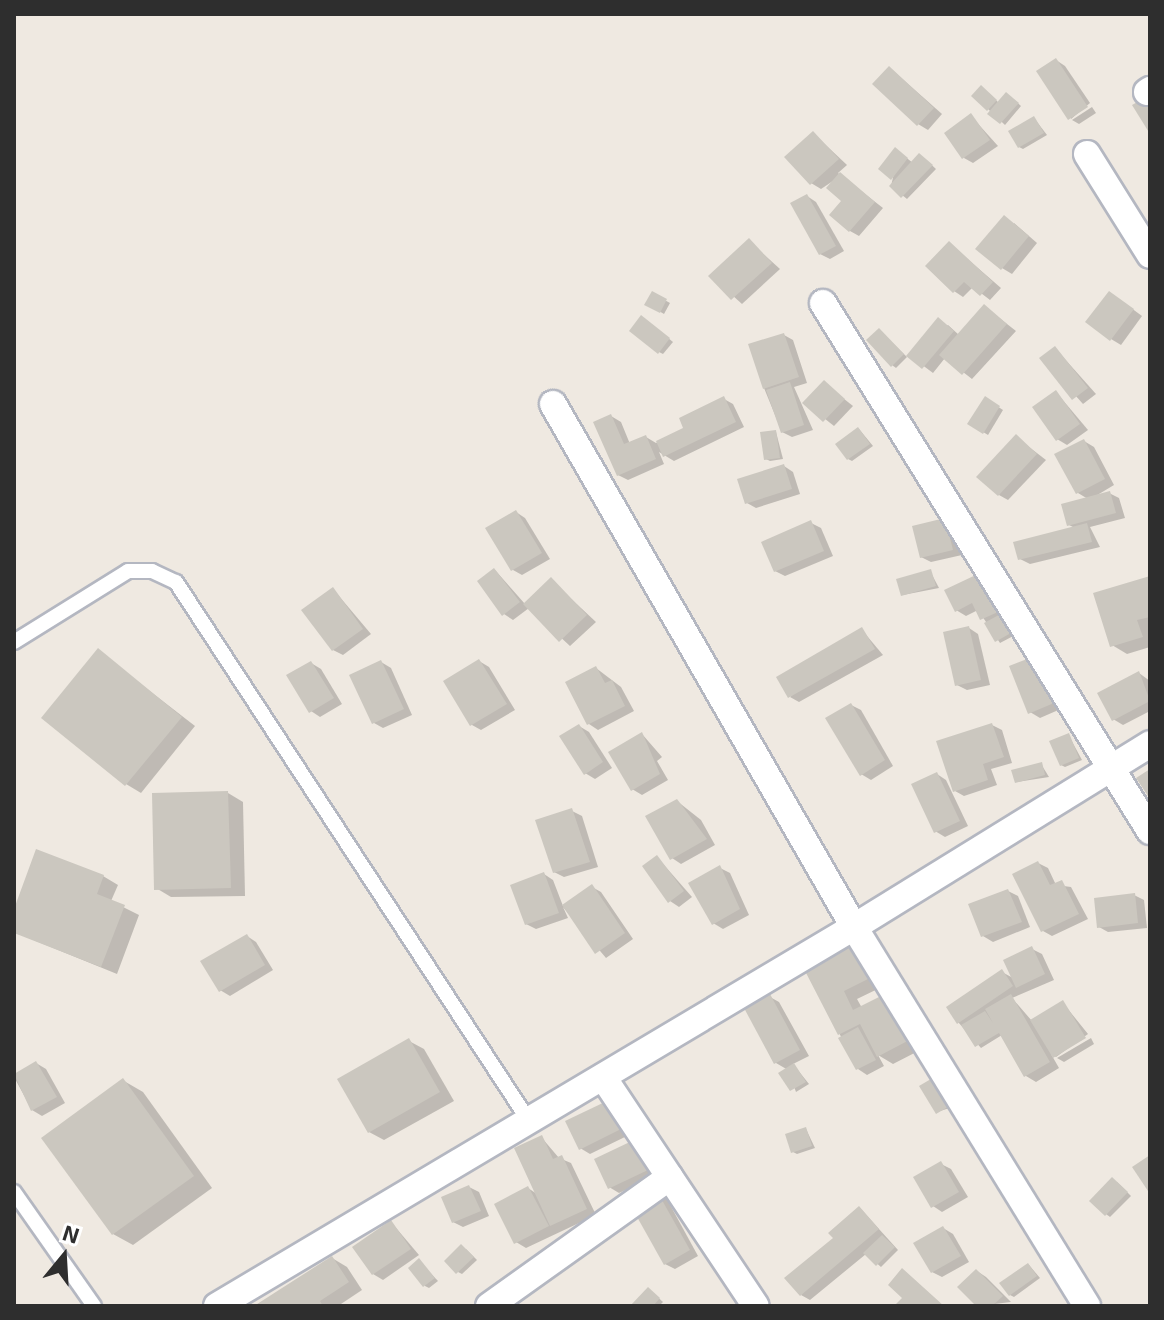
<!DOCTYPE html>
<html>
<head>
<meta charset="utf-8">
<style>
	body { margin:0 }
	#map { position:relative; width:1164px; height:1320px; overflow:hidden; background:#efe9e1; font-family:"Exo 2",sans-serif }
	div>[style] { position:absolute }
	[style*='--x'] { left:calc(var(--x)*1px); top:calc(var(--y)*1px); width:calc(var(--w)*1px); rotate:calc(var(--a)*1deg) }
	.shadow>* { inset:0; background:#0003 }
	.building>* { inset:0; background:#cbc7bf }
	.roads { filter:drop-shadow(2px 0 #b4b7c1) drop-shadow(-2px 0 #b4b7c1) drop-shadow(0 2px #b4b7c1) drop-shadow(0 -2px #b4b7c1) }
	.lane>* { height:14px; margin:-7px; padding:0 7px; transform-origin:7px; border-radius:7px; background:#fff }
	.street>* { height:26px; margin:-13px; padding:0 13px; transform-origin:13px; border-radius:13px; background:#fff }
	span { translate:-50% -50%; white-space:nowrap; text-align:center; line-height:1.15; -webkit-text-stroke:6px #fff; paint-order:stroke }
	.frame { position:absolute; inset:0; border:16px solid #2e2e2e; pointer-events:none }
	.north { position:absolute; left:24px; top:1216px; width:80px; height:80px; -webkit-text-stroke:6px #fff; paint-order:stroke; rotate:18deg; font-size:22px; font-weight:700; line-height:32px; text-align:center; color:#2e2e2e }
	.north::after { content:''; display:block; margin:auto; width:28px; height:36px; background:#2e2e2e; clip-path:polygon(50% 0,100% 100%,50% 72%,0 100%) }
</style>
</head>
<body>
<div id="map">
	<div class="shadow">
		<i style="clip-path:polygon(1056px 60px,1065px 66px,1090px 103px,1071px 119px)"></i>
		<i style="clip-path:polygon(890px 68px,942px 114px,928px 130px,918px 124px)"></i>
		<i style="clip-path:polygon(985px 90px,999px 103px,1011px 97px,1021px 106px,1005px 125px,988px 109px)"></i>
		<i style="clip-path:polygon(1092px 107px,1096px 113px,1079px 124px,1072px 120px)"></i>
		<i style="clip-path:polygon(971px 116px,998px 146px,973px 163px,964px 158px)"></i>
		<i style="clip-path:polygon(1034px 118px,1047px 135px,1023px 149px,1019px 147px)"></i>
		<i style="clip-path:polygon(813px 133px,847px 165px,838px 173px,883px 208px,859px 236px,850px 231px,836px 179px,821px 189px,811px 183px)"></i>
		<i style="clip-path:polygon(899px 152px,913px 163px,924px 158px,936px 169px,907px 199px,891px 186px)"></i>
		<i style="clip-path:polygon(807px 196px,816px 202px,844px 251px,830px 259px,820px 254px)"></i>
		<i style="clip-path:polygon(1014px 223px,1037px 243px,1012px 274px,1002px 268px)"></i>
		<i style="clip-path:polygon(749px 241px,780px 269px,742px 304px,711px 276px)"></i>
		<i style="clip-path:polygon(949px 243px,1001px 288px,990px 300px,973px 287px,963px 297px,954px 291px)"></i>
		<i style="clip-path:polygon(652px 293px,670px 303px,664px 314px,647px 304px)"></i>
		<i style="clip-path:polygon(1119px 299px,1142px 316px,1121px 345px,1111px 339px)"></i>
		<i style="clip-path:polygon(984px 306px,1016px 331px,972px 379px,945px 358px,933px 373px,909px 355px,948px 325px,959px 335px)"></i>
		<i style="clip-path:polygon(646px 320px,673px 342px,663px 354px,659px 352px)"></i>
		<i style="clip-path:polygon(879px 330px,907px 357px,896px 368px,892px 365px)"></i>
		<i style="clip-path:polygon(784px 335px,793px 340px,807px 383px,794px 387px,813px 430px,792px 437px,782px 432px,764px 388px)"></i>
		<i style="clip-path:polygon(1055px 348px,1096px 394px,1083px 404px,1042px 358px)"></i>
		<i style="clip-path:polygon(824px 383px,853px 406px,834px 426px,805px 403px)"></i>
		<i style="clip-path:polygon(1056px 392px,1088px 430px,1067px 445px,1057px 439px)"></i>
		<i style="clip-path:polygon(724px 399px,733px 404px,744px 427px,674px 461px,659px 452px,664px 464px,628px 480px,618px 475px,611px 416px,621px 422px,630px 444px,646px 437px,656px 443px,685px 429px)"></i>
		<i style="clip-path:polygon(986px 399px,1003px 410px,988px 435px,970px 424px)"></i>
		<i style="clip-path:polygon(859px 429px,873px 446px,852px 461px,848px 459px)"></i>
		<i style="clip-path:polygon(776px 432px,783px 459px,770px 461px,766px 459px)"></i>
		<i style="clip-path:polygon(1016px 437px,1046px 460px,1008px 500px,999px 495px)"></i>
		<i style="clip-path:polygon(1084px 441px,1094px 447px,1114px 485px,1094px 497px,1109px 493px,1119px 498px,1125px 518px,1090px 527px,1100px 547px,1030px 564px,1020px 559px,1075px 528px,1069px 525px,1088px 499px,1078px 493px)"></i>
		<i style="clip-path:polygon(784px 466px,793px 472px,800px 494px,756px 508px,747px 503px)"></i>
		<i style="clip-path:polygon(516px 512px,525px 518px,550px 559px,522px 575px,513px 570px)"></i>
		<i style="clip-path:polygon(811px 523px,821px 528px,833px 556px,785px 576px,775px 571px)"></i>
		<i style="clip-path:polygon(955px 525px,962px 555px,931px 562px,921px 557px,914px 527px)"></i>
		<i style="clip-path:polygon(495px 570px,525px 604px,551px 580px,596px 622px,570px 646px,529px 608px,513px 620px,504px 614px)"></i>
		<i style="clip-path:polygon(930px 571px,939px 588px,903px 595px)"></i>
		<i style="clip-path:polygon(980px 575px,1021px 632px,1000px 643px,978px 610px,966px 616px,956px 610px)"></i>
		<i style="clip-path:polygon(1150px 578px,1150px 647px,1127px 654px,1112px 645px)"></i>
		<i style="clip-path:polygon(333px 589px,371px 634px,343px 655px,333px 650px)"></i>
		<i style="clip-path:polygon(969px 628px,978px 634px,990px 685px,967px 690px,957px 685px)"></i>
		<i style="clip-path:polygon(862px 630px,883px 655px,799px 702px,790px 697px)"></i>
		<i style="clip-path:polygon(98px 651px,195px 726px,141px 793px,126px 784px)"></i>
		<i style="clip-path:polygon(1035px 658px,1063px 708px,1040px 718px,1030px 712px)"></i>
		<i style="clip-path:polygon(479px 661px,489px 667px,515px 710px,481px 730px,472px 725px)"></i>
		<i style="clip-path:polygon(381px 662px,391px 668px,412px 715px,383px 728px,374px 723px)"></i>
		<i style="clip-path:polygon(311px 663px,321px 669px,342px 704px,320px 717px,311px 711px)"></i>
		<i style="clip-path:polygon(596px 668px,621px 687px,634px 711px,598px 730px,589px 724px)"></i>
		<i style="clip-path:polygon(1139px 673px,1150px 681px,1150px 711px,1123px 725px,1113px 719px)"></i>
		<i style="clip-path:polygon(851px 705px,861px 710px,893px 766px,871px 780px,861px 774px)"></i>
		<i style="clip-path:polygon(992px 725px,1002px 730px,1012px 763px,991px 769px,997px 785px,964px 796px,955px 791px)"></i>
		<i style="clip-path:polygon(579px 726px,589px 732px,612px 768px,595px 779px,585px 773px)"></i>
		<i style="clip-path:polygon(642px 734px,662px 757px,657px 761px,668px 780px,642px 795px,632px 789px)"></i>
		<i style="clip-path:polygon(1069px 736px,1082px 760px,1065px 767px,1061px 765px)"></i>
		<i style="clip-path:polygon(1041px 764px,1049px 777px,1017px 782px)"></i>
		<i style="clip-path:polygon(937px 774px,946px 780px,968px 826px,945px 837px,935px 831px)"></i>
		<i style="clip-path:polygon(228px 793px,243px 802px,245px 896px,171px 897px,156px 888px)"></i>
		<i style="clip-path:polygon(677px 801px,701px 820px,715px 845px,681px 864px,672px 858px)"></i>
		<i style="clip-path:polygon(572px 811px,582px 816px,598px 867px,564px 877px,554px 872px)"></i>
		<i style="clip-path:polygon(657px 857px,692px 897px,679px 907px,670px 901px)"></i>
		<i style="clip-path:polygon(1038px 863px,1048px 868px,1056px 885px,1071px 887px,1088px 919px,1052px 936px,1043px 931px)"></i>
		<i style="clip-path:polygon(720px 868px,730px 873px,749px 915px,723px 929px,713px 923px)"></i>
		<i style="clip-path:polygon(544px 874px,553px 880px,563px 906px,592px 887px,601px 892px,633px 939px,606px 958px,563px 907px,568px 918px,536px 929px,526px 924px)"></i>
		<i style="clip-path:polygon(103px 876px,118px 885px,111px 901px,139px 915px,117px 974px,14px 932px,14px 915px)"></i>
		<i style="clip-path:polygon(1008px 891px,1018px 896px,1030px 927px,993px 942px,983px 936px)"></i>
		<i style="clip-path:polygon(1134px 895px,1144px 900px,1147px 928px,1108px 932px,1099px 927px)"></i>
		<i style="clip-path:polygon(247px 936px,256px 942px,273px 970px,230px 996px,220px 990px)"></i>
		<i style="clip-path:polygon(1032px 949px,1042px 954px,1054px 980px,1012px 998px,1032px 1021px,1063px 1003px,1088px 1034px,1056px 1057px,1051px 1054px,1059px 1068px,1036px 1082px,1026px 1076px,1002px 1035px,981px 1048px,958px 1022px,1002px 972px,1013px 978px)"></i>
		<i style="clip-path:polygon(873px 952px,890px 983px,857px 999px,862px 1008px,930px 1045px,893px 1064px,878px 1055px,884px 1066px,867px 1075px,858px 1069px,806px 970px)"></i>
		<i style="clip-path:polygon(770px 997px,779px 1002px,809px 1056px,793px 1064px,809px 1084px,796px 1092px,788px 1070px,776px 1063px)"></i>
		<i style="clip-path:polygon(1091px 1038px,1094px 1044px,1064px 1062px,1057px 1058px)"></i>
		<i style="clip-path:polygon(409px 1041px,424px 1049px,454px 1101px,384px 1140px,369px 1132px)"></i>
		<i style="clip-path:polygon(36px 1063px,46px 1069px,65px 1103px,42px 1116px,32px 1110px,14px 1077px)"></i>
		<i style="clip-path:polygon(124px 1081px,143px 1092px,212px 1188px,133px 1245px,113px 1234px)"></i>
		<i style="clip-path:polygon(922px 1086px,956px 1106px,937px 1112px)"></i>
		<i style="clip-path:polygon(607px 1103px,629px 1135px,590px 1154px,580px 1148px)"></i>
		<i style="clip-path:polygon(806px 1129px,815px 1148px,797px 1154px,793px 1152px)"></i>
		<i style="clip-path:polygon(542px 1138px,559px 1158px,571px 1163px,596px 1215px,526px 1248px,516px 1242px,528px 1188px,537px 1194px)"></i>
		<i style="clip-path:polygon(644px 1148px,656px 1176px,619px 1193px,609px 1187px)"></i>
		<i style="clip-path:polygon(941px 1164px,951px 1169px,968px 1197px,942px 1212px,933px 1206px)"></i>
		<i style="clip-path:polygon(1117px 1182px,1131px 1196px,1110px 1217px,1106px 1214px)"></i>
		<i style="clip-path:polygon(469px 1187px,479px 1192px,489px 1216px,463px 1227px,453px 1222px)"></i>
		<i style="clip-path:polygon(663px 1192px,698px 1256px,675px 1269px,665px 1264px,629px 1200px)"></i>
		<i style="clip-path:polygon(860px 1208px,898px 1250px,881px 1267px,866px 1254px,810px 1300px,801px 1295px)"></i>
		<i style="clip-path:polygon(391px 1222px,419px 1255px,383px 1280px,373px 1274px)"></i>
		<i style="clip-path:polygon(943px 1228px,953px 1234px,969px 1262px,942px 1277px,932px 1272px)"></i>
		<i style="clip-path:polygon(466px 1249px,477px 1260px,462px 1274px,458px 1272px)"></i>
		<i style="clip-path:polygon(332px 1258px,347px 1267px,362px 1290px,338px 1306px,257px 1306px)"></i>
		<i style="clip-path:polygon(419px 1261px,438px 1281px,429px 1288px,425px 1286px)"></i>
		<i style="clip-path:polygon(1029px 1265px,1040px 1278px,1014px 1297px,1010px 1295px)"></i>
		<i style="clip-path:polygon(977px 1271px,986px 1277px,1011px 1302px,978px 1306px)"></i>
		<i style="clip-path:polygon(652px 1292px,663px 1302px,659px 1306px,632px 1306px)"></i>
	</div>
	<div class="building">
		<i style="clip-path:polygon(1056px 58px,1088px 107px,1068px 120px,1036px 71px)"></i>
		<i style="clip-path:polygon(889px 66px,934px 108px,917px 126px,872px 84px)"></i>
		<i style="clip-path:polygon(981px 85px,997px 100px,987px 111px,971px 96px)"></i>
		<i style="clip-path:polygon(1006px 92px,1019px 103px,1000px 124px,987px 114px)"></i>
		<i style="clip-path:polygon(1150px 95px,1150px 134px,1132px 105px)"></i>
		<i style="clip-path:polygon(971px 113px,990px 140px,962px 159px,944px 133px)"></i>
		<i style="clip-path:polygon(1034px 116px,1044px 133px,1018px 148px,1008px 131px)"></i>
		<i style="clip-path:polygon(813px 131px,839px 159px,810px 185px,784px 157px)"></i>
		<i style="clip-path:polygon(895px 147px,908px 158px,891px 180px,878px 169px)"></i>
		<i style="clip-path:polygon(919px 153px,933px 165px,901px 198px,889px 186px)"></i>
		<i style="clip-path:polygon(840px 172px,875px 202px,849px 232px,829px 215px,841px 201px,826px 188px)"></i>
		<i style="clip-path:polygon(807px 194px,836px 246px,819px 255px,790px 203px)"></i>
		<i style="clip-path:polygon(1004px 215px,1029px 236px,1001px 270px,975px 249px)"></i>
		<i style="clip-path:polygon(749px 238px,772px 263px,731px 300px,708px 276px)"></i>
		<i style="clip-path:polygon(949px 241px,993px 282px,980px 296px,964px 282px,953px 293px,925px 266px)"></i>
		<i style="clip-path:polygon(652px 291px,667px 299px,660px 313px,644px 305px)"></i>
		<i style="clip-path:polygon(1109px 291px,1134px 309px,1110px 341px,1085px 322px)"></i>
		<i style="clip-path:polygon(984px 304px,1007px 324px,962px 375px,939px 355px)"></i>
		<i style="clip-path:polygon(641px 315px,670px 338px,658px 354px,629px 331px)"></i>
		<i style="clip-path:polygon(938px 317px,954px 331px,922px 369px,906px 356px)"></i>
		<i style="clip-path:polygon(879px 328px,904px 354px,891px 367px,866px 340px)"></i>
		<i style="clip-path:polygon(784px 333px,799px 377px,763px 389px,748px 344px)"></i>
		<i style="clip-path:polygon(1055px 346px,1088px 388px,1072px 400px,1039px 358px)"></i>
		<i style="clip-path:polygon(824px 380px,845px 399px,823px 422px,802px 403px)"></i>
		<i style="clip-path:polygon(790px 382px,804px 425px,781px 433px,766px 390px)"></i>
		<i style="clip-path:polygon(1056px 390px,1080px 424px,1056px 441px,1032px 407px)"></i>
		<i style="clip-path:polygon(724px 396px,736px 422px,663px 457px,656px 441px,683px 428px,679px 418px)"></i>
		<i style="clip-path:polygon(985px 396px,1000px 406px,983px 434px,967px 424px)"></i>
		<i style="clip-path:polygon(611px 414px,624px 444px,646px 435px,656px 459px,617px 476px,593px 422px)"></i>
		<i style="clip-path:polygon(858px 427px,870px 444px,847px 460px,835px 444px)"></i>
		<i style="clip-path:polygon(776px 430px,780px 458px,764px 460px,760px 432px)"></i>
		<i style="clip-path:polygon(1016px 434px,1037px 454px,998px 496px,976px 477px)"></i>
		<i style="clip-path:polygon(1084px 439px,1105px 479px,1076px 494px,1054px 454px)"></i>
		<i style="clip-path:polygon(784px 464px,792px 489px,745px 504px,737px 479px)"></i>
		<i style="clip-path:polygon(1110px 491px,1116px 513px,1067px 526px,1061px 504px)"></i>
		<i style="clip-path:polygon(516px 510px,542px 553px,511px 571px,485px 528px)"></i>
		<i style="clip-path:polygon(945px 518px,953px 550px,920px 558px,912px 526px)"></i>
		<i style="clip-path:polygon(811px 520px,824px 551px,774px 572px,761px 542px)"></i>
		<i style="clip-path:polygon(1087px 523px,1092px 542px,1018px 560px,1013px 542px)"></i>
		<i style="clip-path:polygon(494px 568px,520px 602px,502px 616px,477px 581px)"></i>
		<i style="clip-path:polygon(931px 569px,936px 586px,901px 596px,896px 579px)"></i>
		<i style="clip-path:polygon(980px 573px,998px 612px,980px 620px,972px 603px,955px 612px,944px 590px)"></i>
		<i style="clip-path:polygon(1150px 576px,1150px 617px,1137px 620px,1143px 637px,1110px 647px,1093px 593px)"></i>
		<i style="clip-path:polygon(551px 577px,587px 615px,559px 642px,523px 604px)"></i>
		<i style="clip-path:polygon(333px 587px,363px 629px,332px 651px,301px 610px)"></i>
		<i style="clip-path:polygon(1008px 610px,1018px 629px,995px 642px,984px 623px)"></i>
		<i style="clip-path:polygon(969px 626px,981px 680px,955px 686px,943px 632px)"></i>
		<i style="clip-path:polygon(862px 627px,875px 649px,788px 698px,776px 677px)"></i>
		<i style="clip-path:polygon(98px 648px,182px 717px,125px 786px,41px 718px)"></i>
		<i style="clip-path:polygon(1035px 656px,1054px 703px,1028px 714px,1009px 666px)"></i>
		<i style="clip-path:polygon(479px 659px,507px 704px,470px 726px,443px 681px)"></i>
		<i style="clip-path:polygon(381px 660px,404px 709px,372px 724px,349px 675px)"></i>
		<i style="clip-path:polygon(311px 661px,334px 698px,309px 713px,286px 675px)"></i>
		<i style="clip-path:polygon(596px 666px,605px 683px,612px 680px,625px 706px,587px 725px,565px 682px)"></i>
		<i style="clip-path:polygon(1139px 671px,1150px 701px,1112px 721px,1097px 693px)"></i>
		<i style="clip-path:polygon(851px 703px,885px 760px,860px 776px,825px 718px)"></i>
		<i style="clip-path:polygon(992px 723px,1004px 757px,983px 764px,988px 780px,953px 792px,936px 741px)"></i>
		<i style="clip-path:polygon(579px 724px,603px 762px,584px 775px,559px 736px)"></i>
		<i style="clip-path:polygon(642px 732px,660px 774px,631px 791px,608px 752px)"></i>
		<i style="clip-path:polygon(1069px 733px,1079px 758px,1060px 766px,1049px 741px)"></i>
		<i style="clip-path:polygon(1042px 762px,1045px 775px,1015px 783px,1011px 770px)"></i>
		<i style="clip-path:polygon(1150px 769px,1150px 799px,1136px 778px)"></i>
		<i style="clip-path:polygon(937px 772px,960px 821px,934px 833px,911px 784px)"></i>
		<i style="clip-path:polygon(228px 791px,231px 888px,154px 890px,152px 793px)"></i>
		<i style="clip-path:polygon(677px 799px,707px 839px,670px 860px,645px 816px)"></i>
		<i style="clip-path:polygon(572px 808px,590px 862px,553px 873px,535px 820px)"></i>
		<i style="clip-path:polygon(36px 849px,104px 875px,97px 894px,125px 905px,101px 967px,14px 933px,14px 909px)"></i>
		<i style="clip-path:polygon(657px 855px,684px 891px,668px 903px,642px 866px)"></i>
		<i style="clip-path:polygon(1038px 861px,1050px 885px,1062px 880px,1079px 914px,1041px 932px,1012px 874px)"></i>
		<i style="clip-path:polygon(720px 865px,740px 909px,712px 925px,688px 883px)"></i>
		<i style="clip-path:polygon(544px 872px,559px 913px,525px 925px,510px 885px)"></i>
		<i style="clip-path:polygon(592px 884px,625px 933px,595px 954px,562px 905px)"></i>
		<i style="clip-path:polygon(1008px 889px,1022px 922px,981px 937px,968px 904px)"></i>
		<i style="clip-path:polygon(1135px 893px,1138px 923px,1097px 928px,1094px 898px)"></i>
		<i style="clip-path:polygon(247px 934px,265px 965px,219px 992px,200px 961px)"></i>
		<i style="clip-path:polygon(859px 941px,876px 975px,844px 991px,853px 1010px,893px 990px,917px 1036px,877px 1057px,860px 1024px,838px 1035px,804px 969px)"></i>
		<i style="clip-path:polygon(1032px 946px,1045px 974px,1016px 988px,1003px 960px)"></i>
		<i style="clip-path:polygon(1002px 969px,1013px 986px,957px 1024px,946px 1007px)"></i>
		<i style="clip-path:polygon(770px 994px,800px 1050px,774px 1064px,744px 1008px)"></i>
		<i style="clip-path:polygon(1011px 994px,1050px 1062px,1024px 1077px,999px 1033px,975px 1047px,961px 1025px,985px 1011px,993px 1023px,985px 1009px)"></i>
		<i style="clip-path:polygon(1063px 1000px,1086px 1038px,1053px 1058px,1030px 1020px)"></i>
		<i style="clip-path:polygon(858px 1027px,876px 1060px,856px 1070px,838px 1038px)"></i>
		<i style="clip-path:polygon(409px 1038px,440px 1092px,368px 1133px,337px 1079px)"></i>
		<i style="clip-path:polygon(36px 1061px,57px 1097px,31px 1111px,14px 1074px)"></i>
		<i style="clip-path:polygon(794px 1063px,806px 1082px,790px 1091px,778px 1073px)"></i>
		<i style="clip-path:polygon(936px 1076px,953px 1104px,936px 1114px,919px 1086px)"></i>
		<i style="clip-path:polygon(123px 1078px,194px 1176px,112px 1235px,41px 1138px)"></i>
		<i style="clip-path:polygon(607px 1101px,621px 1129px,579px 1150px,565px 1121px)"></i>
		<i style="clip-path:polygon(806px 1127px,812px 1146px,791px 1153px,785px 1134px)"></i>
		<i style="clip-path:polygon(542px 1135px,553px 1159px,562px 1155px,587px 1209px,550px 1226px,514px 1148px)"></i>
		<i style="clip-path:polygon(634px 1140px,648px 1170px,608px 1189px,594px 1159px)"></i>
		<i style="clip-path:polygon(1150px 1155px,1150px 1194px,1132px 1167px)"></i>
		<i style="clip-path:polygon(941px 1161px,959px 1192px,931px 1208px,913px 1177px)"></i>
		<i style="clip-path:polygon(1112px 1177px,1128px 1192px,1105px 1216px,1089px 1201px)"></i>
		<i style="clip-path:polygon(653px 1184px,690px 1250px,664px 1265px,627px 1199px)"></i>
		<i style="clip-path:polygon(469px 1185px,481px 1211px,452px 1223px,441px 1197px)"></i>
		<i style="clip-path:polygon(528px 1186px,549px 1226px,514px 1244px,494px 1204px)"></i>
		<i style="clip-path:polygon(859px 1206px,879px 1229px,800px 1296px,784px 1278px,833px 1238px,828px 1233px)"></i>
		<i style="clip-path:polygon(391px 1220px,411px 1249px,372px 1275px,352px 1247px)"></i>
		<i style="clip-path:polygon(943px 1226px,961px 1256px,931px 1273px,913px 1243px)"></i>
		<i style="clip-path:polygon(882px 1235px,895px 1247px,876px 1266px,863px 1253px)"></i>
		<i style="clip-path:polygon(461px 1244px,474px 1257px,456px 1274px,444px 1261px)"></i>
		<i style="clip-path:polygon(332px 1256px,349px 1282px,320px 1301px,323px 1306px,254px 1306px)"></i>
		<i style="clip-path:polygon(419px 1258px,435px 1278px,423px 1287px,408px 1268px)"></i>
		<i style="clip-path:polygon(1028px 1263px,1037px 1276px,1009px 1296px,999px 1283px)"></i>
		<i style="clip-path:polygon(902px 1268px,944px 1306px,894px 1306px,902px 1298px,888px 1285px)"></i>
		<i style="clip-path:polygon(976px 1269px,1003px 1296px,992px 1306px,976px 1306px,957px 1287px)"></i>
		<i style="clip-path:polygon(648px 1287px,660px 1298px,653px 1306px,630px 1306px)"></i>
	</div>
	<div class="roads">
		<div class="lane">
			<i style="--x:14;--y:642;--w:134;--a:-31.9"></i>
			<i style="--x:128;--y:571;--w:24;--a:0"></i>
			<i style="--x:152;--y:571;--w:26;--a:25"></i>
			<i style="--x:176;--y:582;--w:644;--a:56.78"></i>
			<i style="--x:14;--y:1192;--w:139;--a:54.9"></i>
		</div>
		<div class="street">
			<i style="--x:1147;--y:92;--w:4;--a:-34"></i>
			<i style="--x:1087;--y:154;--w:119;--a:58"></i>
			<i style="--x:823;--y:303;--w:621;--a:58.23"></i>
			<i style="--x:553;--y:404;--w:603;--a:60.08"></i>
			<i style="--x:854;--y:927;--w:445;--a:58.4"></i>
			<i style="--x:603;--y:1077;--w:275;--a:56.3"></i>
			<i style="--x:217;--y:1306;--w:741;--a:-30.75"></i>
			<i style="--x:854;--y:927;--w:348;--a:-31.7"></i>
			<i style="--x:489;--y:1306;--w:222;--a:-35.5"></i>
		</div>
	</div>
	<div class="frame"></div>
	<div class="north">N</div>
</div>
</body>
</html>
